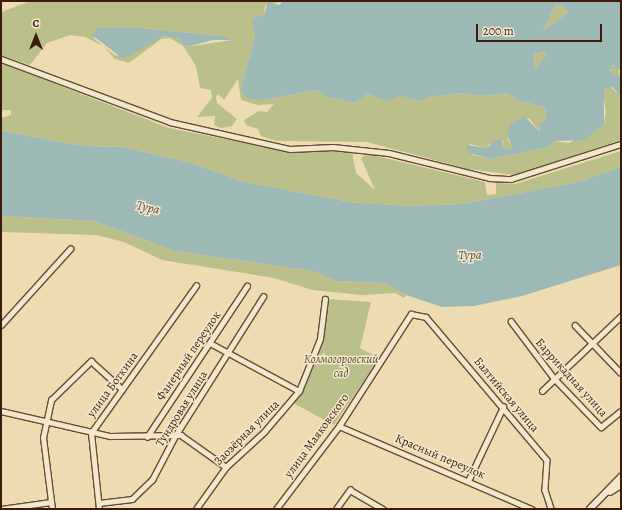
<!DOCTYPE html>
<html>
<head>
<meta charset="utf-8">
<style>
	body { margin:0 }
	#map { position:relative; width:622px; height:510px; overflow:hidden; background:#eddcb2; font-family:Alegreya,serif }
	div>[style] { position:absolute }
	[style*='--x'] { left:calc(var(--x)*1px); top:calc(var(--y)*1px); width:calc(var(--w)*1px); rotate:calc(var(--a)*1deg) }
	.green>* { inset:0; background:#bbbf8a }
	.water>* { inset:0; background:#9db9b6 }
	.roads { filter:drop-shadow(1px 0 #684c34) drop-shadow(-1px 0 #684c34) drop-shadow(0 1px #684c34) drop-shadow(0 -1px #684c34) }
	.minor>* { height:4.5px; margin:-2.25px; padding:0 2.25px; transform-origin:2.25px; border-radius:2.25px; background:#f3e8cd }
	.tertiary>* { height:5.5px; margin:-2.75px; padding:0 2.75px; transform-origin:2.75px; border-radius:2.75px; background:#f3e8cd }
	span { translate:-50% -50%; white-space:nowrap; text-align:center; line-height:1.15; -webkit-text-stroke:3px #f3e8cd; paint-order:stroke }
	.street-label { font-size:12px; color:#3b1c0a }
	.park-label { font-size:12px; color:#614d30; font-style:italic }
	.water-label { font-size:13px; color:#584b3e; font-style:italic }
	.frame { position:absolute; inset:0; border:2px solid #3b1c0a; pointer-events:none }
	.north { position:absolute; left:16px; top:16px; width:40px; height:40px; -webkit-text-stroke:3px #f3e8cd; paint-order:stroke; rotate:0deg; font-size:11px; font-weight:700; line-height:16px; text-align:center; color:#3b1c0a }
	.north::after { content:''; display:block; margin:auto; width:14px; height:18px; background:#3b1c0a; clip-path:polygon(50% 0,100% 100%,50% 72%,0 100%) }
	.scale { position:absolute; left:476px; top:24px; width:126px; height:18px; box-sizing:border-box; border:2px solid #3b1c0a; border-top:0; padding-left:5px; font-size:12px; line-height:14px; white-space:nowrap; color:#3b1c0a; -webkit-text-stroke:3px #f3e8cd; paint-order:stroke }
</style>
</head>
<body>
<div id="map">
	<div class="green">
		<i style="clip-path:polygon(evenodd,31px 1px,283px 1px,265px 6px,264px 15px,253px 18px,255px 37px,241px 88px,262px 100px,318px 90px,327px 97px,355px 103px,368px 94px,381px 98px,401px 96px,420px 101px,429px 97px,461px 93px,482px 96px,507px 93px,519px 101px,545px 107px,546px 120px,539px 127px,540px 132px,529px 118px,507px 138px,512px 146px,509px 150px,502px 147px,503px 140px,489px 144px,488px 148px,469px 144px,472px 155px,491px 159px,549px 147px,555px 141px,569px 143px,604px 124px,606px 113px,603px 91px,609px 86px,621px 96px,621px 140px,514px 175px,468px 169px,367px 142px,277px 141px,261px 136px,258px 129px,246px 125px,244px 120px,259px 111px,267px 112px,274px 104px,258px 105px,241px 100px,238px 79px,224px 100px,218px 94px,216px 97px,217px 103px,237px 119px,232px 126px,221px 128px,214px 125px,215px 116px,197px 117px,212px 98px,211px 90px,200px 88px,196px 66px,183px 46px,170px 38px,161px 39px,129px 63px,115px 59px,103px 46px,85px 37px,70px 35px,47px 43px,30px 65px,1px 55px,1px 12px,31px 1px,131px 27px,222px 36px,232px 40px,186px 47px,179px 39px,164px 36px,116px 56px,94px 39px,98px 28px,131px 27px)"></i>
		<i style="clip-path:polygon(556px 4px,564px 6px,568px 12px,543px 31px)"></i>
		<i style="clip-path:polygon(545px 51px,547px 54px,535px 70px,534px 54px)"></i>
		<i style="clip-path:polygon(1px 63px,169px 128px,290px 152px,352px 151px,356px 173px,375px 190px,361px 158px,368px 154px,485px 182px,487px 195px,496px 194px,496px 183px,515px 184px,621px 151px,621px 167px,578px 182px,462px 204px,407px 206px,350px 202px,245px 182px,188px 162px,123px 147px,85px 146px,1px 131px,1px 118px,11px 115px,11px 110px,1px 110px)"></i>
		<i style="clip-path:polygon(610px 66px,617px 66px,621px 78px,610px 73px)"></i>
		<i style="clip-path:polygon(1px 216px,94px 221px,175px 251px,312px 271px,336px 281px,385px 283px,406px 295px,404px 298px,395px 293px,361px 295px,312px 290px,274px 278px,162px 260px,124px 242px,96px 235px,1px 232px)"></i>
		<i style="clip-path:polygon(328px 299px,371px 302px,360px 348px,379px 358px,334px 425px,293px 403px,314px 363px)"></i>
	</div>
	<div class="water">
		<i style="clip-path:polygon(evenodd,283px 1px,621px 1px,621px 72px,613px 65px,609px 70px,621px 78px,621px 96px,612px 87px,604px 89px,604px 124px,584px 140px,555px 141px,549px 147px,491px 159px,468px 153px,466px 145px,488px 148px,491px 143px,502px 138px,502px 147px,509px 150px,512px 146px,507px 135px,510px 125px,524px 116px,540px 132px,539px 124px,546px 120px,545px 107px,519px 101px,507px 93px,482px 96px,461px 93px,429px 97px,420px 101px,400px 96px,388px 101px,368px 94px,355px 103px,327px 97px,318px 90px,262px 100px,246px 98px,241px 88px,255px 37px,252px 18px,264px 15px,268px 2px,279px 5px,283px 1px,556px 4px,564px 6px,568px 12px,543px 31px,556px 4px,283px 1px,545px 51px,547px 54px,535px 70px,534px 54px,545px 51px)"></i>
		<i style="clip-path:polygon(131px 27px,222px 36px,233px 40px,213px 40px,186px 47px,179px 39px,164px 36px,123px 59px,92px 35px,98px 28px)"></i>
		<i style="clip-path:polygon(1px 131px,85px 146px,123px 147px,188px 162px,245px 182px,350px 202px,407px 206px,462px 204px,578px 182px,621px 167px,621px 265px,522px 296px,474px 306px,442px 307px,406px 295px,385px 283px,336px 281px,312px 271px,175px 251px,94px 221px,1px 216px)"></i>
	</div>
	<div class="roads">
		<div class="minor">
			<i style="--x:1;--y:59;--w:180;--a:20.4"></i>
			<i style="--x:170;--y:122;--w:123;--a:12.7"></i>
			<i style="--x:290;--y:149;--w:43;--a:-2.7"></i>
			<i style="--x:333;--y:147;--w:56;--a:6.1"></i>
			<i style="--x:389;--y:153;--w:104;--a:13.9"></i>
			<i style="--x:490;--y:178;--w:21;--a:3"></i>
			<i style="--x:511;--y:179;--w:115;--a:-17.7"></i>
			<i style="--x:511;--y:321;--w:71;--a:53"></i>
			<i style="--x:554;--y:378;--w:68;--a:46.2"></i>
			<i style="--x:601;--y:427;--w:26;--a:-39"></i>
			<i style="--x:1;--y:325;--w:103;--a:-47.8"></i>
			<i style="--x:575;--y:325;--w:66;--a:46.2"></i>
			<i style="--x:210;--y:343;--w:101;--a:28.3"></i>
			<i style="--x:542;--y:391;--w:109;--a:-43.5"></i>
			<i style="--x:1;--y:411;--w:112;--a:12.9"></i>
			<i style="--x:110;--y:436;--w:71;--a:-0.8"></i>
			<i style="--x:181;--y:435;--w:55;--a:35.4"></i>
			<i style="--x:339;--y:426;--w:210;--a:23.3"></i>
			<i style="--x:147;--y:437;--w:181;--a:-56.5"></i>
			<i style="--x:469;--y:479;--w:80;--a:-64.7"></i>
			<i style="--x:99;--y:503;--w:33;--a:-7"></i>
			<i style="--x:132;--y:499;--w:28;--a:-44"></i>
			<i style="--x:152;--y:480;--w:50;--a:-62.4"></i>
			<i style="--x:175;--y:436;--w:165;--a:-57.7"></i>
			<i style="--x:1;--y:509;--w:50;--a:-8"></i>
			<i style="--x:52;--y:509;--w:72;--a:-97.2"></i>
			<i style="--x:43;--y:438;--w:39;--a:-78"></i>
			<i style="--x:51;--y:400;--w:56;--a:-44.3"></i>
			<i style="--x:91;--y:361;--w:42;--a:42.1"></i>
			<i style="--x:99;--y:509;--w:76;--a:-96"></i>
			<i style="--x:91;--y:433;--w:181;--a:-54.5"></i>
			<i style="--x:196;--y:509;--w:52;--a:-54.5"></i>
			<i style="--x:226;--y:467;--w:52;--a:-42.6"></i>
			<i style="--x:264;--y:432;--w:54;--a:-49.5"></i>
			<i style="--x:299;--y:391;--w:56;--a:-68"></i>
			<i style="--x:320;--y:339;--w:40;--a:-82.9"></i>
			<i style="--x:276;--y:509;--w:104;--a:-52.8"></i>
			<i style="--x:339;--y:426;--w:133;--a:-57.3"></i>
			<i style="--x:411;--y:314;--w:15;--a:11"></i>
			<i style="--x:426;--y:317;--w:187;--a:49.8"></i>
			<i style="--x:547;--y:460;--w:30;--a:94"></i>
			<i style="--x:545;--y:490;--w:20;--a:72"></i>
			<i style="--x:336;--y:509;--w:24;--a:-54"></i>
			<i style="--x:350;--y:490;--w:38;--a:30"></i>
		</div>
		<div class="tertiary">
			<i style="--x:610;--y:492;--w:13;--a:-32"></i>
			<i style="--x:590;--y:509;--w:45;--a:-45.9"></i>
		</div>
	</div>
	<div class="street-label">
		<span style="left:189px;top:356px;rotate:-56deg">Фанерный переулок</span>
		<span style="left:571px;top:378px;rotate:48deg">Баррикадная улица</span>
		<span style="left:113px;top:385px;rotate:-54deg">улица Боткина</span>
		<span style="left:506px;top:395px;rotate:50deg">Балтийская улица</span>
		<span style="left:182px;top:409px;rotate:-58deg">Тундровая улица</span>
		<span style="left:247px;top:433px;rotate:-45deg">Заозёрная улица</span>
		<span style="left:317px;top:436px;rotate:-54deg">улица Маяковского</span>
		<span style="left:440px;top:457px;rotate:23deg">Красный переулок</span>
	</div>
	<div class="park-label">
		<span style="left:341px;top:367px">Колмогоровский<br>сад</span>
	</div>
	<div class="water-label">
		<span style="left:148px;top:208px;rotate:12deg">Тура</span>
		<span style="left:470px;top:255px">Тура</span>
	</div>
	<div class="frame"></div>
	<div class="north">С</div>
	<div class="scale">200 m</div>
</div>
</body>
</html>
